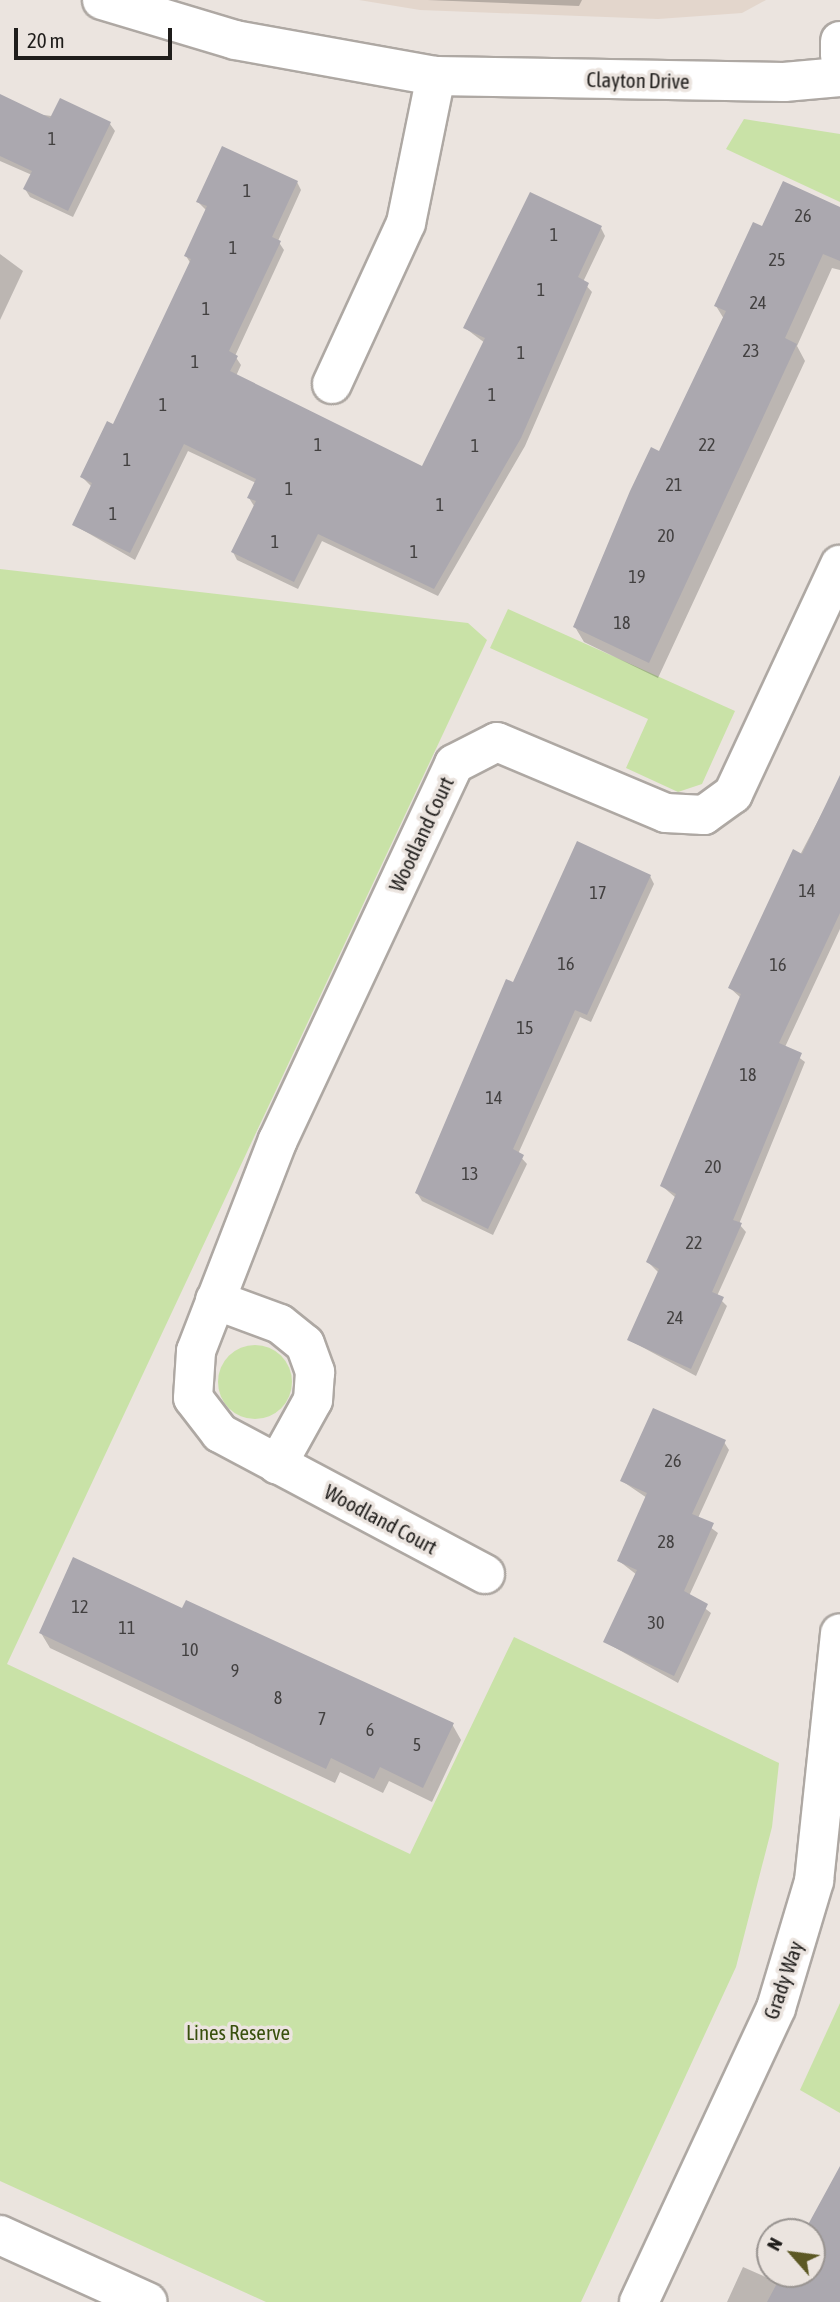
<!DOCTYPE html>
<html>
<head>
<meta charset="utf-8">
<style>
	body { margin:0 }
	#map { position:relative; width:840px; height:2302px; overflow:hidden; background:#ebe4df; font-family:"Asap Condensed",sans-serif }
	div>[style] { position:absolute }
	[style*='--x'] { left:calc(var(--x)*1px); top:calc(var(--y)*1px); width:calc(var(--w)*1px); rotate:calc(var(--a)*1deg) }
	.built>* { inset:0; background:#e3d6cc }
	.green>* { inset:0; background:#c9e2a7 }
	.round { border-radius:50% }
	.shadow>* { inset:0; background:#0003 }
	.building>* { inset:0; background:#aba8af }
	.roads { filter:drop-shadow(2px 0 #aea8a3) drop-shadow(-2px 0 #aea8a3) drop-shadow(0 2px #aea8a3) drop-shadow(0 -2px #aea8a3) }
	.minor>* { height:38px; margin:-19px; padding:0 19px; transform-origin:19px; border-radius:19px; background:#fff }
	span { translate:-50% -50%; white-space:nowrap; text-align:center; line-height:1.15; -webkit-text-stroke:7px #ebe4df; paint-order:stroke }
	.number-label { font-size:18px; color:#424040 }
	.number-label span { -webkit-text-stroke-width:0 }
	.street-label { font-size:21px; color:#1f1d1b }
	.park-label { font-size:21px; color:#384f0d }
	.north { position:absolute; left:756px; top:2218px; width:70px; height:70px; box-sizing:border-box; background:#ebe4df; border:2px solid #999491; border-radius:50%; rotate:298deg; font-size:19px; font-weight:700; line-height:28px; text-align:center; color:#1f1d1b }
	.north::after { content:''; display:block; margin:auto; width:24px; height:32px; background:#5c5824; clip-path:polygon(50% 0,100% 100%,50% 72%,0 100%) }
	.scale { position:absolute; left:14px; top:28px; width:158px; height:32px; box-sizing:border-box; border:4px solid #1f1d1b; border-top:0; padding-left:9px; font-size:21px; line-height:24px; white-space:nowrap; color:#1f1d1b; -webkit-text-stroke:5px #ebe4df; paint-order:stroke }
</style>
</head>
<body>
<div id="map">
	<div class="built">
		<i style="clip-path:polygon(359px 0,766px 0,742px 13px,658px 19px,420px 10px)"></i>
	</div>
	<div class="green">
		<i style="clip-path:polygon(744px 119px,840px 134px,840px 202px,726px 149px)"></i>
		<i style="clip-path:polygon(0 569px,468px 623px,487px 640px,7px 1664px,410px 1854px,514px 1637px,779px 1763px,772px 1827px,736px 1967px,581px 2302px,266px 2302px,0 2181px)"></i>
		<i style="clip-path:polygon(508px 609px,735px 711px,702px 784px,678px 792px,626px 768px,648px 719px,490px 648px)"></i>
		<i class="round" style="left:218px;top:1345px;width:74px;height:74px"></i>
		<i style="clip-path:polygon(840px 2003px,840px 2113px,800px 2090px)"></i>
	</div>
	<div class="shadow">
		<i style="clip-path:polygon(427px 0,582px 0,579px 6px)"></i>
		<i style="clip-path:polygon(0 109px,110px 124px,115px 131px,73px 217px,30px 197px,25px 189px,32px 175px,0 161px)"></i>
		<i style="clip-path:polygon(297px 182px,301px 190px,278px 241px,284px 250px,235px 356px,241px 365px,236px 376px,422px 468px,485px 343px,465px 328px,601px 228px,605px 236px,583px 282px,592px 292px,525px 446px,438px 596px,322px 541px,298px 589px,237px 560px,233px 552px,254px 506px,249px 498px,256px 483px,188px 451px,135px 560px,74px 525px,92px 487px,82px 477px,114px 426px,191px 264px,186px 256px,207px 211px,198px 202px)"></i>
		<i style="clip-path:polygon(840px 209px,840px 270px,832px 268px,797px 346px,805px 361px,658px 678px,584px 642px,575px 627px,724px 319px,716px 306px)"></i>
		<i style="clip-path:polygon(0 254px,23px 271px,0 320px)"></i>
		<i style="clip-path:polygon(840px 779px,840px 929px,785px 1047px,805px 1062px,739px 1224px,746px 1232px,717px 1296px,727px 1306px,696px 1376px,629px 1340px,659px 1273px,648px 1262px,676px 1198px,662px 1186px,741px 998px,730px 988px)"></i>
		<i style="clip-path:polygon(650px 876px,654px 884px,591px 1022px,580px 1017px,518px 1154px,527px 1164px,493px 1235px,422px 1201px,417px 1193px,514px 984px)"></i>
		<i style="clip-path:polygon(724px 1442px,729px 1450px,698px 1518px,718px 1533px,689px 1596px,711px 1613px,678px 1683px,605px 1642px,637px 1575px,619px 1561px,647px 1498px,622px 1481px)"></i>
		<i style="clip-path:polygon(183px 1610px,452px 1724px,461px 1740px,432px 1802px,389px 1781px,383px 1793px,340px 1772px,335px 1783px,50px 1648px,41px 1633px)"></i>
		<i style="clip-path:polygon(840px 2170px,840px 2302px,727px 2302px,743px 2267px,779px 2283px,784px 2274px,812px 2274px,812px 2232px,806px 2232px)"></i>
	</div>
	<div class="building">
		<i style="clip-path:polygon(0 94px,50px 118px,60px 98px,111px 122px,68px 211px,23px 189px,32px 171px,0 156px)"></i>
		<i style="clip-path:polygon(222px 146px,298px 181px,272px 237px,281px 241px,229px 351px,238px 356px,230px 371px,422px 466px,485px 338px,463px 328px,530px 192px,602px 226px,578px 277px,589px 283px,521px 438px,434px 589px,318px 534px,294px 582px,231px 552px,256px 501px,247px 498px,256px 479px,184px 444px,130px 553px,72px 525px,92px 483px,80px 477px,107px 421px,113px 424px,191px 259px,184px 256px,207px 206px,196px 202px)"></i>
		<i style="clip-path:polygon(783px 181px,840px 207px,840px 261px,823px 254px,785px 338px,797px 344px,649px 663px,573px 627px,630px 491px,651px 447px,659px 451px,726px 311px,714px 306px,753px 222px,762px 226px)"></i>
		<i style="clip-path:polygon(840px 775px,840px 913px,779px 1043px,802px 1053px,733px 1220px,742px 1223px,712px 1292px,724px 1297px,691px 1369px,627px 1340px,659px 1269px,646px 1262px,676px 1194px,660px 1186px,741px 994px,728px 988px,793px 849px,802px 854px)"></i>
		<i style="clip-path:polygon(577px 841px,651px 875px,587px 1015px,575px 1010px,513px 1149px,524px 1155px,488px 1229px,415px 1193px,506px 979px,513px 982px)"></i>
		<i style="clip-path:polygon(653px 1408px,726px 1440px,692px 1514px,714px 1523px,684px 1591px,708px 1604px,674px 1676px,603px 1642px,637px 1570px,617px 1561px,647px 1493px,620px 1481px)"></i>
		<i style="clip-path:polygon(73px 1557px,182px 1608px,186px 1600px,454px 1723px,423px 1788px,380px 1767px,374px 1779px,331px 1758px,326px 1769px,39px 1633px)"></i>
		<i style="clip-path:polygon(840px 2166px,840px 2302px,767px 2302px,782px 2274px,812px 2274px,812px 2232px,804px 2232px)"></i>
	</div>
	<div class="roads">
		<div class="minor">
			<i style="--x:102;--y:0;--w:139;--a:16.7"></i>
			<i style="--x:235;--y:40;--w:204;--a:10.2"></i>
			<i style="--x:436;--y:76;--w:348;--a:1"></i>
			<i style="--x:784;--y:82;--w:56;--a:-5.1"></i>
			<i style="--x:840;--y:41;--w:15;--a:90"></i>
			<i style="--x:332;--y:384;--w:177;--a:-65.3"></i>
			<i style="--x:406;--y:223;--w:150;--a:-78.5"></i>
			<i style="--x:215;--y:1300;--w:69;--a:20.3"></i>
			<i style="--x:280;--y:1324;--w:32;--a:39"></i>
			<i style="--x:305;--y:1344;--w:30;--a:70"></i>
			<i style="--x:315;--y:1372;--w:28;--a:94"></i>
			<i style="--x:313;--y:1400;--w:74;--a:119"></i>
			<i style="--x:485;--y:1574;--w:300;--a:-152"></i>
			<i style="--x:220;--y:1433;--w:44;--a:-127.6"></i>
			<i style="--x:193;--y:1398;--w:47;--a:-86.3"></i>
			<i style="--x:196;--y:1351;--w:226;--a:-68.8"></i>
			<i style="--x:278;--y:1140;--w:415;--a:-64.9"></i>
			<i style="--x:454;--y:764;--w:48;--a:-27.1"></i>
			<i style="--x:497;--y:742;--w:183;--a:22.8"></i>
			<i style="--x:666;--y:813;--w:38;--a:3"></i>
			<i style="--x:704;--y:815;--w:36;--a:-36"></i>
			<i style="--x:733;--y:794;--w:253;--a:-65"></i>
			<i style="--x:0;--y:2235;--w:162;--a:24.4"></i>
			<i style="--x:639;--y:2302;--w:324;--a:-65"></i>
			<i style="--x:776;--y:2008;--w:133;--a:-73.3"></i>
			<i style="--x:814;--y:1881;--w:249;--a:-84"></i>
		</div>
	</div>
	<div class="number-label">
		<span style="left:52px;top:139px">1</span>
		<span style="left:247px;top:191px">1</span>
		<span style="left:803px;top:216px">26</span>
		<span style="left:554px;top:235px">1</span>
		<span style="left:233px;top:248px">1</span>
		<span style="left:777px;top:260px">25</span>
		<span style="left:541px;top:290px">1</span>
		<span style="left:758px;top:303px">24</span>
		<span style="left:206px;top:309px">1</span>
		<span style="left:751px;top:351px">23</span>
		<span style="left:521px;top:353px">1</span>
		<span style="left:195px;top:362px">1</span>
		<span style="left:492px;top:395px">1</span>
		<span style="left:163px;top:405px">1</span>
		<span style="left:318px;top:445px">1</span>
		<span style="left:707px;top:445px">22</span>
		<span style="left:475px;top:446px">1</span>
		<span style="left:127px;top:460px">1</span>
		<span style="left:674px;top:485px">21</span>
		<span style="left:289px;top:489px">1</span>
		<span style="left:440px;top:505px">1</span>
		<span style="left:113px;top:514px">1</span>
		<span style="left:666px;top:536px">20</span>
		<span style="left:275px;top:542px">1</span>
		<span style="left:414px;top:552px">1</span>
		<span style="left:637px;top:577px">19</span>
		<span style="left:622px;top:623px">18</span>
		<span style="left:807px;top:891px">14</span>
		<span style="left:598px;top:893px">17</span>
		<span style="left:566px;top:964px">16</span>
		<span style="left:778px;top:965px">16</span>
		<span style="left:525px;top:1028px">15</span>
		<span style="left:748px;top:1075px">18</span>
		<span style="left:494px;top:1098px">14</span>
		<span style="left:713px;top:1167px">20</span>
		<span style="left:470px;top:1174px">13</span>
		<span style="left:694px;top:1243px">22</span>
		<span style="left:675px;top:1318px">24</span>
		<span style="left:673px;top:1461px">26</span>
		<span style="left:666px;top:1542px">28</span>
		<span style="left:80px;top:1607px">12</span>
		<span style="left:656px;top:1623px">30</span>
		<span style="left:127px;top:1628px">11</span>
		<span style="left:190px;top:1650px">10</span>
		<span style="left:235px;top:1671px">9</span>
		<span style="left:278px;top:1698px">8</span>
		<span style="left:322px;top:1719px">7</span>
		<span style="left:370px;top:1730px">6</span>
		<span style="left:417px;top:1745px">5</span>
	</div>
	<div class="street-label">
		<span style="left:638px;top:80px;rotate:1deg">Clayton Drive</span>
		<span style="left:421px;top:834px;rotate:-65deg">Woodland Court</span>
		<span style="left:381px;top:1519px;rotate:28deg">Woodland Court</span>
		<span style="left:783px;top:1980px;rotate:-71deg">Grady Way</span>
	</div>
	<div class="park-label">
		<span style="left:238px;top:2032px">Lines Reserve</span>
	</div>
	<div class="north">N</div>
	<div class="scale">20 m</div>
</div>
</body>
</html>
